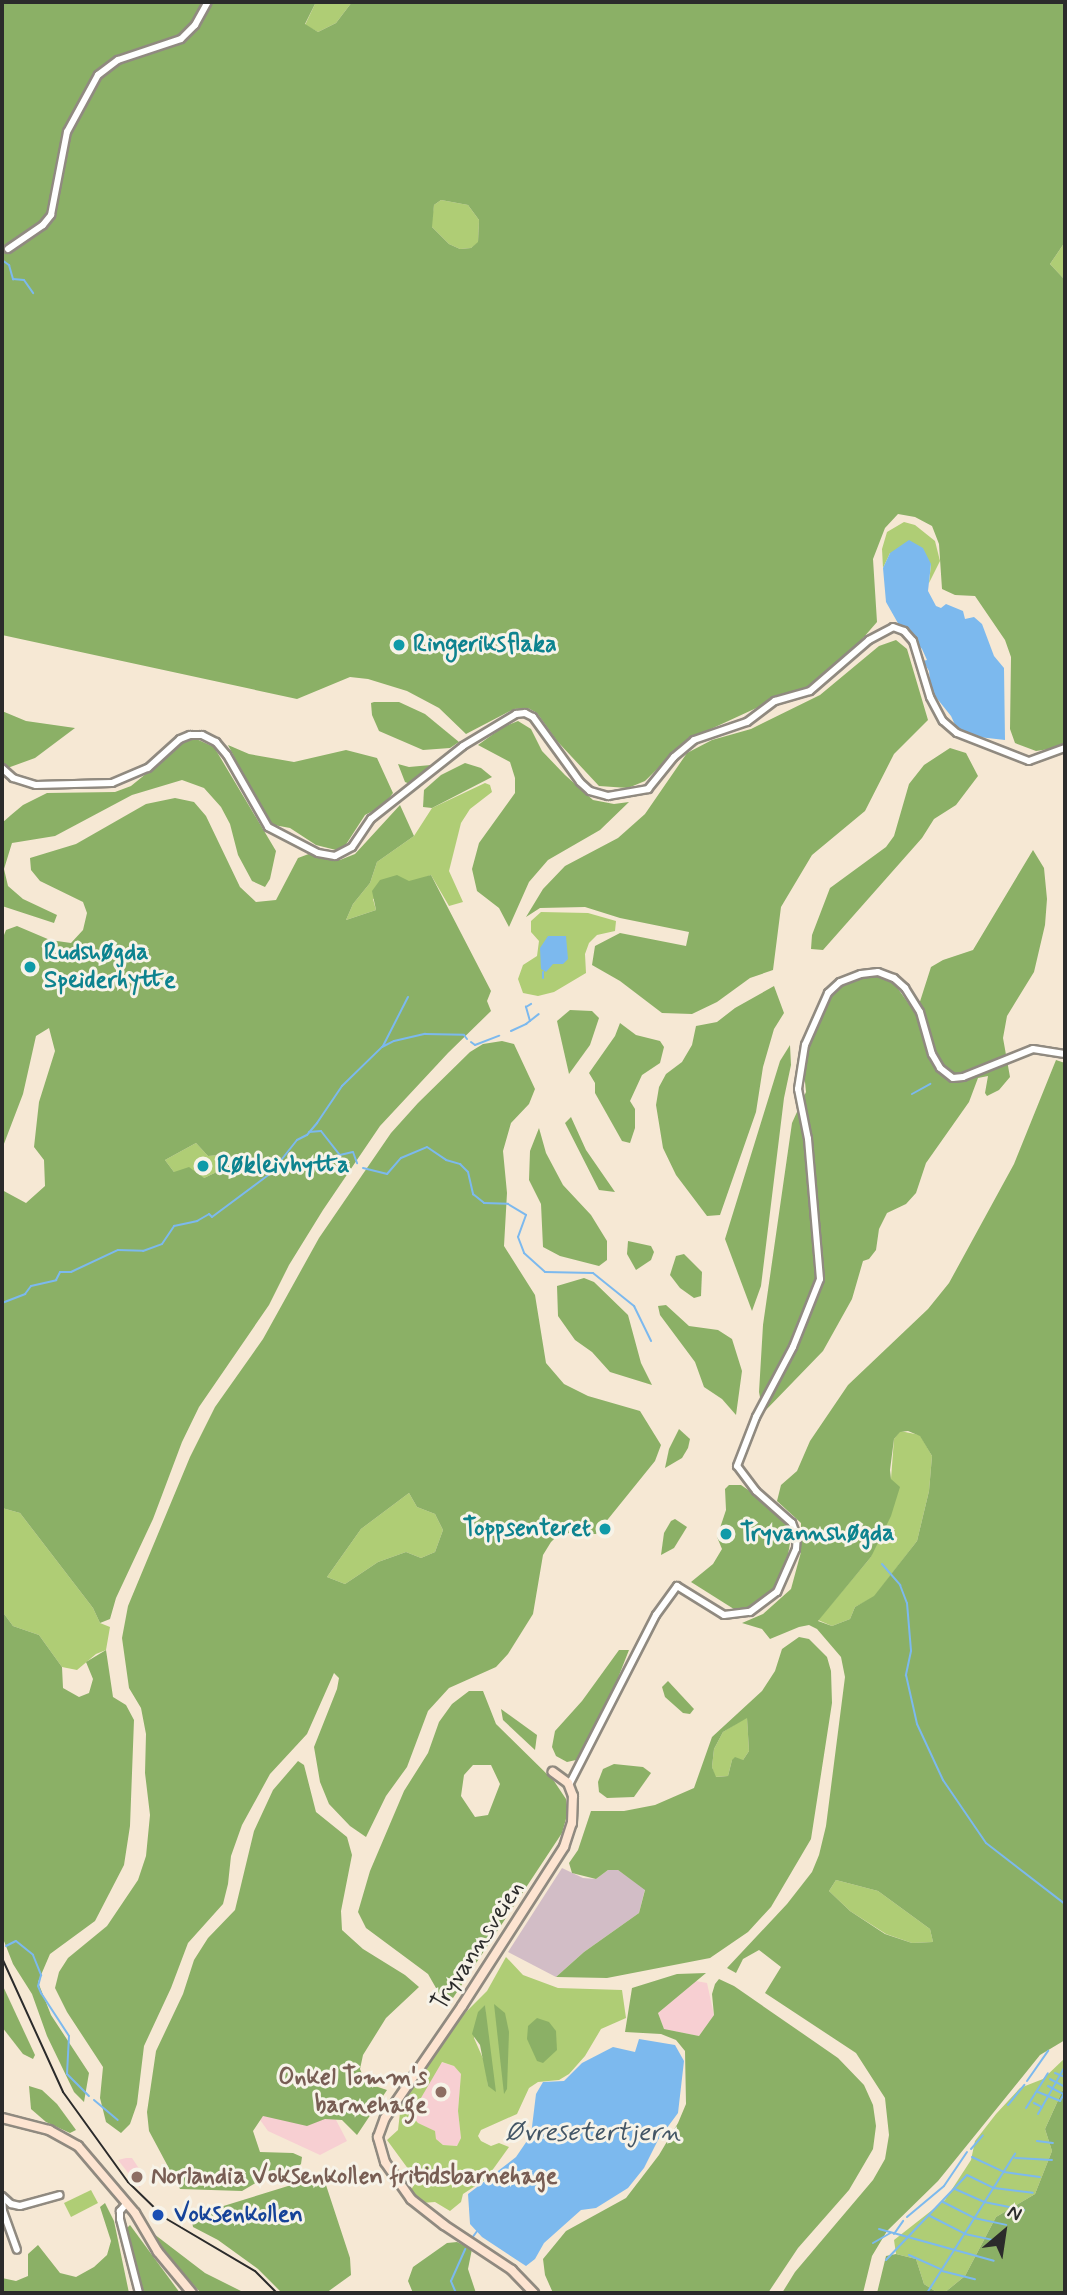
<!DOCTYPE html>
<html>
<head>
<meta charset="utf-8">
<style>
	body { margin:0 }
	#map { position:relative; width:1067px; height:2295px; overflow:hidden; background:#f6e8d4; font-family:Mynerve,sans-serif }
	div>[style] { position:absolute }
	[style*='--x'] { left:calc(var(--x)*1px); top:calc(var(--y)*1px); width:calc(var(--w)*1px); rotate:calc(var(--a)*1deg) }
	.built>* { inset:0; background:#f7cfd2 }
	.industrial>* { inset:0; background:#d2bdc6 }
	.green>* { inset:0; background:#afcd75 }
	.forest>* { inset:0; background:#8bb066 }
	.water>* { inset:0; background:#7cb9ee }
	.stream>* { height:2px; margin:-1px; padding:0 1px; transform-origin:1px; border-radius:1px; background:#7cb9ee }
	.roads { filter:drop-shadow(2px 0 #908a80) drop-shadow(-2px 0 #908a80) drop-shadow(0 2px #908a80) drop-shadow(0 -2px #908a80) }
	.street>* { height:6px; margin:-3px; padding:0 3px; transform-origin:3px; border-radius:3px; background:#fff }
	.secondary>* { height:8px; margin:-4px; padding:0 4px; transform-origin:4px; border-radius:4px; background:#fde4d1 }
	.rail>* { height:2px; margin:-1px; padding:0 1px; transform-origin:1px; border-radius:1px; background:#2b2b2b }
	.dots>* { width:19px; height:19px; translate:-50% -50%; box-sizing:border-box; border:4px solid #f7f3e8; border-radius:50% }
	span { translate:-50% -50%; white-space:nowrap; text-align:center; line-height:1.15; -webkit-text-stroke:6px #f7f3e8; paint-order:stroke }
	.culture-label { font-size:24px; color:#0d838f; font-weight:700 }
	.left { translate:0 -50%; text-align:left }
	.right { translate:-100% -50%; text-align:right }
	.street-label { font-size:24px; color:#2b2b2b }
	.education-label { font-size:24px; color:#785e54; font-weight:700 }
	.transit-label { font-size:24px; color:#164399; font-weight:700 }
	.water-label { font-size:26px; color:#435666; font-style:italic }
	.frame { position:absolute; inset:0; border:4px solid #2b2b2b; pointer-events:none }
	.north { position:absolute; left:969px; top:2197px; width:70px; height:70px; -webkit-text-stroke:5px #f7f3e8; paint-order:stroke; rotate:29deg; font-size:19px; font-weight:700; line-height:28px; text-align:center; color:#2b2b2b }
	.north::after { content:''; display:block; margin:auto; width:24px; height:32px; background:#2b2b2b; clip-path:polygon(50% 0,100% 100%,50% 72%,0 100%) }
</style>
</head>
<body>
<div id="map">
	<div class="built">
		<i style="clip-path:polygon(696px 1981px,707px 1983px,714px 2015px,699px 2036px,664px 2029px,658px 2013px)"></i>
		<i style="clip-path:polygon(441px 2062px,454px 2066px,461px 2074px,458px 2111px,461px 2138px,457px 2146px,443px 2145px,436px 2139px,434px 2131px,418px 2123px,411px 2115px)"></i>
		<i style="clip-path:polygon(323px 2095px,347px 2141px,320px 2155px,268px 2131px,258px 2117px)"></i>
		<i style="clip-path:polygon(126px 2158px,132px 2158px,142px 2173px,140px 2188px,118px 2160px)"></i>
	</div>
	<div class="industrial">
		<i style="clip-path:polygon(562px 1868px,583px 1878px,596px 1879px,608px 1870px,618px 1870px,645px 1889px,639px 1913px,584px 1952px,556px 1977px,508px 1952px)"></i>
	</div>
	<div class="green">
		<i style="clip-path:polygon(316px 2px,352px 2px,336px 23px,318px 32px,305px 25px)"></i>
		<i style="clip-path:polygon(441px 200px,468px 205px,479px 220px,478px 243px,471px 248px,460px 249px,449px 244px,431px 226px,434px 205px)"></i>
		<i style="clip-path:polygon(1065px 242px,1065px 280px,1050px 264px)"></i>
		<i style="clip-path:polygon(904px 522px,915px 525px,935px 541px,940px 561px,929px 583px,931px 564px,890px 553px,883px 568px,882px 549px,887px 532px)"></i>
		<i style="clip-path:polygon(485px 783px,490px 785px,492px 792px,470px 809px,461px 823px,449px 871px,463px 902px,449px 906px,431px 875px,373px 899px,376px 910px,346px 920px,353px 904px,370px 883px,377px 862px,414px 836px,432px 808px)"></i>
		<i style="clip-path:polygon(541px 912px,588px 913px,616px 921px,615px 931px,597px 935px,589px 943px,585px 954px,586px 973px,554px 992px,538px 996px,523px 993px,518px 979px,523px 965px,537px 956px,539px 941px,531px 932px,531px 921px)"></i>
		<i style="clip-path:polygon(196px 1143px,208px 1156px,220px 1155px,226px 1162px,223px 1169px,204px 1178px,174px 1172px,165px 1160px)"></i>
		<i style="clip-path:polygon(900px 1431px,920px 1435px,932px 1456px,929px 1491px,917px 1541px,874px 1597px,855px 1607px,850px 1619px,832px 1626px,818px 1620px,871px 1557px,891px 1479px,894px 1439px)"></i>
		<i style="clip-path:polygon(409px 1493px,417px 1507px,435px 1514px,443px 1530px,435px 1552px,421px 1558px,406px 1552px,378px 1562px,345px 1584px,327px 1577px,361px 1529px)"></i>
		<i style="clip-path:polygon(2px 1508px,20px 1513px,93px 1608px,100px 1623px,110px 1627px,106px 1650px,96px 1654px,77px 1670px,62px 1667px,39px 1635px,13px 1626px,2px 1611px)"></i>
		<i style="clip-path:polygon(747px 1717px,749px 1751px,743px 1760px,732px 1760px,728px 1776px,715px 1777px,712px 1767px,714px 1749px,723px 1732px)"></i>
		<i style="clip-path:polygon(836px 1880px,878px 1891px,930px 1929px,933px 1942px,912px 1943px,886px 1934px,850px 1911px,829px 1891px)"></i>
		<i style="clip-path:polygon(evenodd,506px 1957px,523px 1975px,558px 1988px,622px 1990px,626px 2018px,601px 2029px,585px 2056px,569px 2074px,559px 2080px,538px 2082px,529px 2088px,517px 2114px,481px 2130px,478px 2136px,481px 2141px,491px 2146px,499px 2143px,509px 2147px,486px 2179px,463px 2194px,461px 2202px,450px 2211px,435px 2202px,421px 2203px,410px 2191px,417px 2181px,387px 2140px,398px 2130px,401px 2104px,463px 2015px,487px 1991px,506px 1957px,485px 2005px,488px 2086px,485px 2063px,474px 2038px,485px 2005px,506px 1957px,442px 2062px,454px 2066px,461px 2074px,458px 2111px,461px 2138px,457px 2146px,443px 2145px,436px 2139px,435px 2131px,418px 2123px,411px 2115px,442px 2062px)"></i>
		<i style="clip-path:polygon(1065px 2058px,1065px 2085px,1045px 2129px,1052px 2151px,1035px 2194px,996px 2217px,965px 2276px,944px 2293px,938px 2293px,924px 2284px,916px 2259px,896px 2254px,894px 2240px,945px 2200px,971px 2160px,975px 2141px,996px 2114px,1020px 2088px,1043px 2079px)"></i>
		<i style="clip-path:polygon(91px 2190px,98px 2203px,71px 2217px,64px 2203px)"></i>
	</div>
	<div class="forest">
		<i style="clip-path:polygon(evenodd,2px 2px,316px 2px,305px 24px,318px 32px,336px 23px,352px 2px,1065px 2px,1065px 242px,1050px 264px,1065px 280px,1065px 742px,1056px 748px,1036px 751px,1015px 743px,1010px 729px,1011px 657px,1005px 640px,975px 596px,955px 595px,942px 589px,939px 544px,932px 526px,915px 517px,898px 514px,885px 528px,873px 559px,877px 622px,850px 653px,810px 687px,780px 697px,687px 740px,645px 781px,628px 788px,599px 786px,557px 741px,537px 713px,528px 708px,514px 709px,466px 734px,439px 708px,407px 691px,368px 679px,350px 677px,297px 699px,2px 635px,2px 2px,441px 200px,468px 205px,479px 220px,478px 242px,471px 248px,460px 249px,449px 244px,432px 227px,434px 205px,441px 200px)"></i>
		<i style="clip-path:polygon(896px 640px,907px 649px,928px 720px,894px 754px,865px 811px,812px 855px,781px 907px,773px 970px,750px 978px,717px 1002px,692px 1014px,662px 1013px,620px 981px,592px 965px,595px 946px,620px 933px,686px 946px,689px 932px,620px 918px,585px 907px,540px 908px,526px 917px,543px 889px,565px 866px,618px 838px,645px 814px,687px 753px,712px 740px,751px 729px,820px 695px,879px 646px)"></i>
		<i style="clip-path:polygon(374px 702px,399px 702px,425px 714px,459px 742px,450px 748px,423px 750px,379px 731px,372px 715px,371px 703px)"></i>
		<i style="clip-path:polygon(2px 711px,26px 721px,75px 728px,35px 758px,2px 770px)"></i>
		<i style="clip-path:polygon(518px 721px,531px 729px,542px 751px,565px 775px,593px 800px,614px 804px,629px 802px,600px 830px,548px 860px,529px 882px,509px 927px,499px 908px,477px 891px,472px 869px,479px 843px,515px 793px,515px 778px,510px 762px,478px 745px,503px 727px)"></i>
		<i style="clip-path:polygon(192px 737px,214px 747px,276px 851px,270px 879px,265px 887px,252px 881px,238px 855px,230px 824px,221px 807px,204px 788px,182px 780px,132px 795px,55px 836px,12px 843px,4px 869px,8px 886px,23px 899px,57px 915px,54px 923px,2px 906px,2px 823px,11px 815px,23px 805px,47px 793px,115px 792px,131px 786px,163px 760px,177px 743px)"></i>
		<i style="clip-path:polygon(228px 745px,249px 754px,294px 762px,346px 750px,377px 758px,393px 793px,383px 806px,365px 815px,345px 846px,336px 850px,316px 845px,290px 828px,274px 825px,266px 818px)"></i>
		<i style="clip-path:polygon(950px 748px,966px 753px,978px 776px,956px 805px,934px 819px,922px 838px,823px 950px,811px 949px,812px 935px,830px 888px,886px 847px,894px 836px,909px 784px,924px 765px)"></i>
		<i style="clip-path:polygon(465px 763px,481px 768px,492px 777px,432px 808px,423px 807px,424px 790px,441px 775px)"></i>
		<i style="clip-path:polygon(398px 764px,409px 767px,431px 765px,430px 770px,410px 784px,405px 782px)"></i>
		<i style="clip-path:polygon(evenodd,175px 798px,194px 802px,206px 816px,240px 887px,256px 902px,276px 900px,298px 858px,314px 852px,340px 860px,355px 854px,400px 805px,414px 836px,377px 862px,370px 883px,353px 904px,346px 920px,376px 910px,372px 891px,380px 880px,397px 875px,409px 881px,431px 875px,491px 991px,487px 1001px,491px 1011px,448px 1053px,380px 1126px,323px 1210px,289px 1265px,269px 1305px,199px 1407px,182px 1442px,153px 1519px,116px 1598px,110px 1619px,100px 1623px,93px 1608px,20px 1513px,2px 1508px,2px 1190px,26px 1203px,45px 1186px,44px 1160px,34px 1147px,39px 1102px,55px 1051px,49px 1028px,36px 1036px,23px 1094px,2px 1149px,2px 940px,6px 930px,17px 926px,50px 940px,71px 943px,83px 930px,87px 913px,83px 902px,40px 881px,31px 870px,30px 858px,76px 844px,146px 804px,175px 798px,196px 1143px,208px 1156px,220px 1155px,226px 1162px,223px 1169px,204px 1178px,189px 1167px,174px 1172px,165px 1160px,196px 1143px)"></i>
		<i style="clip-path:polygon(1033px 850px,1044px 868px,1047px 899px,1045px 925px,1034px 972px,1007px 1016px,1003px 1038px,1010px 1077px,999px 1090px,987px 1096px,985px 1093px,988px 1076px,978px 1078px,969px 1102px,926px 1163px,916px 1193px,906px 1204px,887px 1213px,879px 1229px,876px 1250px,869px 1259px,863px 1261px,852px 1299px,823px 1351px,763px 1413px,759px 1392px,763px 1325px,792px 1123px,806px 1092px,803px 1062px,817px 1021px,829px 998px,844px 982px,877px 976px,894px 983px,916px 1014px,931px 967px,943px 960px,973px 950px)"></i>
		<i style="clip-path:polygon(774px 986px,784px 1013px,774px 1029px,763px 1067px,756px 1112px,720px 1215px,707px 1216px,676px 1175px,663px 1148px,656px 1105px,659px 1087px,666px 1074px,682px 1062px,692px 1045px,696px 1026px,717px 1022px,735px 1008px)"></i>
		<i style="clip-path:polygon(570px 1010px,592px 1011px,599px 1018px,590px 1045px,569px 1074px,557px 1021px)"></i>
		<i style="clip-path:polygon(620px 1023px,636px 1035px,660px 1041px,664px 1047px,660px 1063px,642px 1075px,630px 1101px,635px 1109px,635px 1128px,630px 1143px,622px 1141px,595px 1093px,595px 1083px,589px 1073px,615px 1036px)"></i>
		<i style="clip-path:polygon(evenodd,502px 1041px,514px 1044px,535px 1089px,529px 1104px,511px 1123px,503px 1151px,507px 1193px,504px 1246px,535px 1295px,546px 1363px,564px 1384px,588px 1396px,640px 1411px,661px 1445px,655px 1461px,596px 1534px,560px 1533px,551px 1542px,543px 1555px,533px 1614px,508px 1654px,496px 1667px,449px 1688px,428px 1711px,407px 1767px,386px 1796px,366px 1837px,350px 1826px,329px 1804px,320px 1782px,314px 1747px,337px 1689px,339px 1678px,334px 1673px,307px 1734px,270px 1774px,242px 1825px,231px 1856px,228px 1884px,223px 1904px,188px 1943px,171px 1988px,144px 2046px,137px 2104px,130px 2124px,121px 2133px,106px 2122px,100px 2098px,103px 2067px,67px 2012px,55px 1988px,59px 1972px,68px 1958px,107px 1926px,138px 1880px,146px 1856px,150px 1815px,145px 1773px,146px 1734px,141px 1708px,129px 1688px,122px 1638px,128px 1606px,190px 1457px,215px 1407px,263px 1339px,319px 1238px,391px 1133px,418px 1103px,470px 1052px,483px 1044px,502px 1041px,409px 1493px,417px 1507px,435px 1514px,443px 1530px,435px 1552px,421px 1558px,406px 1552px,378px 1562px,345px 1584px,327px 1577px,361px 1529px,409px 1493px)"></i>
		<i style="clip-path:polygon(790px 1045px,791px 1065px,784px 1098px,761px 1286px,752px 1311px,725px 1239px,780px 1061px)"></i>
		<i style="clip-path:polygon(evenodd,1056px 1060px,1065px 1063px,1065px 2040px,1040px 2055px,938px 2181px,887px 2231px,872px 2256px,863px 2293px,782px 2293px,795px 2272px,873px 2180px,885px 2159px,889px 2135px,885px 2098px,856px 2053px,765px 1993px,781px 1967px,759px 1950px,743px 1959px,736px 1973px,727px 1968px,787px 1904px,812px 1872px,819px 1855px,826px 1826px,845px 1677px,841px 1657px,817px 1629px,809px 1625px,799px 1627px,770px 1639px,762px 1629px,742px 1623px,763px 1614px,791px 1589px,801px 1552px,801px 1523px,777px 1501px,781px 1485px,797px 1471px,810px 1441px,848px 1385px,928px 1309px,949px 1283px,1014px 1164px,1056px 1060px,908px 1431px,920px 1436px,932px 1456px,929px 1491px,917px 1541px,874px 1596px,855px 1607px,850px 1619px,832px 1626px,818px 1621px,871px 1557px,891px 1516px,900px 1487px,891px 1479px,890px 1470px,894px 1439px,900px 1432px,908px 1431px,1056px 1060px,836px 1880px,878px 1891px,930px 1929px,933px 1942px,912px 1943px,885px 1934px,850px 1911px,829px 1891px,836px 1880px)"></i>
		<i style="clip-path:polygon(571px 1117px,586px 1150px,615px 1192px,599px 1190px,565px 1123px)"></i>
		<i style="clip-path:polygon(539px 1128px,546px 1153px,563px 1185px,591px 1215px,607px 1241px,607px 1260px,599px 1266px,560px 1256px,543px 1247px,541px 1204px,529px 1180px,530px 1151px)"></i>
		<i style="clip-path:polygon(628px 1241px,651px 1246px,654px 1252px,651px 1260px,636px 1270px,627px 1254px)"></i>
		<i style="clip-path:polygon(684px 1254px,702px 1272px,701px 1296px,694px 1298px,680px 1288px,670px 1275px,676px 1256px)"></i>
		<i style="clip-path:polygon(584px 1278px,594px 1282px,628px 1315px,641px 1363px,652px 1385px,610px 1372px,592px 1352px,575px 1340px,558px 1316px,557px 1286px)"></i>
		<i style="clip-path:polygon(666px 1305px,689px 1326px,718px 1330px,732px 1339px,742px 1371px,736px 1415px,722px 1399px,704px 1387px,695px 1362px,660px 1315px,658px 1306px)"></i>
		<i style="clip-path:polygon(679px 1429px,690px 1439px,688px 1448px,682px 1458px,665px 1468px,669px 1449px)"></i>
		<i style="clip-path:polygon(729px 1485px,741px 1485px,754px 1494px,787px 1524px,791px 1537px,786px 1567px,771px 1594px,750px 1608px,737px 1611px,691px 1582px,713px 1564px,722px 1549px,717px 1537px,726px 1510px,725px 1489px)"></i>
		<i style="clip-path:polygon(675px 1519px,687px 1527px,674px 1548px,661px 1555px,664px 1533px,671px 1521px)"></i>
		<i style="clip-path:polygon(2px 1611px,13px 1626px,39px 1635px,62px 1667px,63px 1688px,79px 1697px,89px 1693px,93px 1679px,86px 1662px,106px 1650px,113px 1697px,126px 1705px,134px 1720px,130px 1826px,124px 1865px,95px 1921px,50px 1954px,38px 1982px,51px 2015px,89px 2073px,84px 2102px,74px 2092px,47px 2036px,32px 1994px,13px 1964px,2px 1936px)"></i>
		<i style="clip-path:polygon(evenodd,799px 1637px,809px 1639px,827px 1657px,831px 1671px,832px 1703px,811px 1839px,771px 1907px,748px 1932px,710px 1958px,607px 1978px,556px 1977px,584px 1952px,639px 1913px,645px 1890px,618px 1870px,608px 1870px,596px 1879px,572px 1873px,569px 1863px,578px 1850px,591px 1811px,624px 1811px,655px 1805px,694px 1788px,712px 1737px,762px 1691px,775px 1671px,782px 1649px,799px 1637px,747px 1718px,749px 1751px,743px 1760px,735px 1757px,732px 1760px,728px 1776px,716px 1777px,712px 1767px,714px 1749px,723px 1732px,747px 1718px)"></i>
		<i style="clip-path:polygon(619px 1650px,629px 1650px,612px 1693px,576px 1760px,567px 1762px,556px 1756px,552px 1747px,555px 1731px,582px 1701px)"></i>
		<i style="clip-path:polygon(668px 1681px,694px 1709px,690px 1714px,683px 1713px,665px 1697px,662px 1687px)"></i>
		<i style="clip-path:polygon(evenodd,469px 1691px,483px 1691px,496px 1724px,554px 1781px,566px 1799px,568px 1812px,562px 1833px,453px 1998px,444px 2002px,428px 1974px,366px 1928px,358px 1912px,370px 1871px,404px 1791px,428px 1753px,439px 1722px,452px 1704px,469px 1691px,473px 1765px,491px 1765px,500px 1784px,488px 1815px,475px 1817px,461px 1796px,464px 1775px,473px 1765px)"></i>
		<i style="clip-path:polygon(501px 1709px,537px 1735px,535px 1750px,503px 1720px)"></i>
		<i style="clip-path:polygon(298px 1761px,304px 1765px,316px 1812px,347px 1837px,352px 1855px,341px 1911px,342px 1930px,363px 1949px,405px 1975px,419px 1987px,386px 2018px,363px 2055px,360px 2069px,366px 2083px,387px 2090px,357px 2135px,342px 2120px,325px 2119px,307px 2126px,263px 2116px,253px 2131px,260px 2152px,293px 2153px,302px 2157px,301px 2164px,294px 2170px,264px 2178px,242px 2191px,180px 2189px,149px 2131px,147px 2112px,156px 2051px,183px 1994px,194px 1960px,208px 1938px,235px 1910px,254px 1831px,273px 1790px)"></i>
		<i style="clip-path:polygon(614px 1764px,643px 1767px,651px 1773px,634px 1797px,607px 1798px,599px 1792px,598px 1782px,603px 1769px)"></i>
		<i style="clip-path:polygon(706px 1973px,658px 2013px,664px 2029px,699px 2036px,714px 2015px,712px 1994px,715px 1984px,719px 1979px,734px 1986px,838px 2058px,864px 2085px,873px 2105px,876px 2126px,873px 2149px,849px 2190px,798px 2248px,768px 2293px,553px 2293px,545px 2275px,543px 2259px,566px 2231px,626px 2198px,659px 2155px,678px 2123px,686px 2104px,685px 2051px,676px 2040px,661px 2034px,625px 2032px,632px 1988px,677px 1974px)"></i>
		<i style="clip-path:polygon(2px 1984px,35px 2055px,33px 2059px,23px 2054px,2px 2027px)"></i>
		<i style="clip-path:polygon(494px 2004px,505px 2013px,509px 2032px,507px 2089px,504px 2094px)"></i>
		<i style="clip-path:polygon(485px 2005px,496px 2092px,488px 2086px,480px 2045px,472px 2034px,478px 2012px)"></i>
		<i style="clip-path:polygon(537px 2018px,549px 2022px,556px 2031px,557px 2050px,543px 2063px,537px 2061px,527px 2039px,528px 2026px)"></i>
		<i style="clip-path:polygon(1065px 2085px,1065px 2293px,944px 2293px,965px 2276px,996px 2217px,1035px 2194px,1052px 2151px,1045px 2129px)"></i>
		<i style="clip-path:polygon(29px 2086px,42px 2090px,57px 2104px,76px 2130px,70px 2133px,46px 2122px,31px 2109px)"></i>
		<i style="clip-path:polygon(314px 2178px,325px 2182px,350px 2258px,351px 2275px,326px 2293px,282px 2293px,258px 2269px,218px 2240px,193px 2227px,191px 2216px)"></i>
		<i style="clip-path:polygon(105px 2203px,114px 2221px,129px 2293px,2px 2293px,2px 2278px,16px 2281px,28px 2276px,28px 2254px,38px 2245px,60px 2273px,76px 2277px,94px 2267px,107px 2255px,111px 2241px,100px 2207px)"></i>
		<i style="clip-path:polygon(130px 2225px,180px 2293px,144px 2293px,126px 2229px)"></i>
		<i style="clip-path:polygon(154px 2234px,205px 2273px,245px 2293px,201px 2293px,148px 2235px)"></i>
		<i style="clip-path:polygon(457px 2242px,472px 2249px,468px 2269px,476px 2293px,413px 2293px,408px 2281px,413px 2267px,447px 2243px)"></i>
		<i style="clip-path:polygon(896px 2254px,916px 2259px,924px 2284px,938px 2293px,877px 2293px,886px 2256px)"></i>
	</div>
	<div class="water">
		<i style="clip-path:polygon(909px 540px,923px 548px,931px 564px,928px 591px,936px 606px,941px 608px,946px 604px,963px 611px,965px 619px,974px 617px,982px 624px,994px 656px,1004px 668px,1005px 740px,970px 736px,957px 729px,951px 716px,931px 691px,929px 671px,923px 661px,927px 660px,922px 649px,899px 625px,886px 602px,883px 568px,890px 553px)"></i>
		<i style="clip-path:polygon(548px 936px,566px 936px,568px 959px,563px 964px,553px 964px,546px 972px,541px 969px,540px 948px)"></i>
		<i style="clip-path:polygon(639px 2039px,675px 2045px,684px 2061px,678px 2113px,658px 2140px,644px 2168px,628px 2188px,596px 2208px,581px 2210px,544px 2243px,535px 2259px,526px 2266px,482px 2237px,470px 2224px,468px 2194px,516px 2157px,531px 2135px,536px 2094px,543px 2082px,564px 2081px,582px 2063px,613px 2047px,635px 2052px)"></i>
	</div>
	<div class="stream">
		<i style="--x:2;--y:260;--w:9;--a:36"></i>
		<i style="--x:9;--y:265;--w:15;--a:74"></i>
		<i style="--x:13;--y:279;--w:11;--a:5"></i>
		<i style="--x:24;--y:280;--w:16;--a:55"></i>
		<i style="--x:543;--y:978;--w:6;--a:-90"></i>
		<i style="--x:530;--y:1021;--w:15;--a:-106"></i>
		<i style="--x:526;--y:1007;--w:6;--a:-31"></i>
		<i style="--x:511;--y:1031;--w:17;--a:-25"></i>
		<i style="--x:526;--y:1024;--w:16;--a:-38"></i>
		<i style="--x:471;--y:1042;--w:5;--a:37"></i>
		<i style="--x:475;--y:1045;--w:26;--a:-21"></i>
		<i style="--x:383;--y:1046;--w:55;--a:-63"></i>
		<i style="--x:912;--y:1094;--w:21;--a:-29"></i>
		<i style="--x:309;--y:1132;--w:12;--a:-5"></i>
		<i style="--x:321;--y:1131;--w:31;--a:52"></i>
		<i style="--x:340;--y:1155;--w:13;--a:-13"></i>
		<i style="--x:353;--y:1152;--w:12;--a:70"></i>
		<i style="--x:363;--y:1168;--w:25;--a:14"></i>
		<i style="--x:387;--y:1174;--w:21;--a:-49"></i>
		<i style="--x:401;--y:1158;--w:28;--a:-23"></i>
		<i style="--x:427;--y:1147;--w:23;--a:34"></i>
		<i style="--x:446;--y:1160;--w:15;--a:16"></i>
		<i style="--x:460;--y:1164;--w:11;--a:45"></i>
		<i style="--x:468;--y:1172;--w:23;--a:77"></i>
		<i style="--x:473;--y:1194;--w:14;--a:39"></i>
		<i style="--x:484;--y:1203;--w:24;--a:2"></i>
		<i style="--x:508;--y:1204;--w:21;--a:31"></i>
		<i style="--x:526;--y:1215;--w:23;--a:110"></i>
		<i style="--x:518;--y:1237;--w:17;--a:69"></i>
		<i style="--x:524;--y:1253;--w:28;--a:42"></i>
		<i style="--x:545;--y:1272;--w:48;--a:1.2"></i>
		<i style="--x:593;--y:1273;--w:53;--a:38.8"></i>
		<i style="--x:634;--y:1306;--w:39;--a:64"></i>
		<i style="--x:2;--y:1303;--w:25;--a:-21"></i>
		<i style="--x:25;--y:1294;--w:10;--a:-53"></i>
		<i style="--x:31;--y:1286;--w:26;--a:-13"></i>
		<i style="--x:56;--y:1280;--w:9;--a:-63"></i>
		<i style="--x:60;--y:1272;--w:11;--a:0"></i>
		<i style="--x:71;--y:1272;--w:52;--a:-25.1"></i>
		<i style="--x:118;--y:1250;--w:25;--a:2"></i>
		<i style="--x:143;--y:1251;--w:20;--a:-20"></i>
		<i style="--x:162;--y:1244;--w:22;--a:-56"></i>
		<i style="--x:174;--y:1226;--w:24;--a:-12"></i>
		<i style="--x:197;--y:1221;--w:14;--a:-30"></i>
		<i style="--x:209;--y:1214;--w:4;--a:45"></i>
		<i style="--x:212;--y:1217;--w:74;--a:-36.7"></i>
		<i style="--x:271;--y:1173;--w:42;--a:-51.8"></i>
		<i style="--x:297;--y:1140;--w:11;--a:-27"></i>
		<i style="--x:307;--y:1135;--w:16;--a:-50"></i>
		<i style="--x:317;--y:1123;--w:45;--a:-56"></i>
		<i style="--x:342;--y:1086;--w:56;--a:-44.3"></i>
		<i style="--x:382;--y:1047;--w:13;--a:-27"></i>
		<i style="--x:394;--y:1041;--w:32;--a:-13"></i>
		<i style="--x:425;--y:1034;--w:39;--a:1"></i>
		<i style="--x:464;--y:1035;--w:5;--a:53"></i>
		<i style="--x:882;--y:1564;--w:28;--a:49"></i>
		<i style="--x:900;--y:1585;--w:19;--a:69"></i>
		<i style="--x:907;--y:1603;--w:48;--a:85.2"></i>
		<i style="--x:911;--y:1651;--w:25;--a:102"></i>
		<i style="--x:906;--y:1675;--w:50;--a:77.3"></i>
		<i style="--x:917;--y:1724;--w:62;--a:65.1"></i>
		<i style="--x:943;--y:1780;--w:76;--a:55.7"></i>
		<i style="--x:986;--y:1843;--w:100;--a:37.7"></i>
		<i style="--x:6;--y:1946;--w:11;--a:-27"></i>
		<i style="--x:16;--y:1941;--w:22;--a:39"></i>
		<i style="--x:33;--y:1955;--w:22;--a:68"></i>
		<i style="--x:41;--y:1975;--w:11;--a:105"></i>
		<i style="--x:38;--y:1986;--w:8;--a:67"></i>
		<i style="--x:41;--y:1993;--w:51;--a:56.9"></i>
		<i style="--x:69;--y:2036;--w:38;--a:93"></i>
		<i style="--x:67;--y:2074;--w:31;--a:45"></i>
		<i style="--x:1055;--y:2073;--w:11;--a:22"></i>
		<i style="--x:1050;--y:2079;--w:17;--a:28"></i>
		<i style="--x:1027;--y:2081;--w:37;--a:-55"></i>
		<i style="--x:1048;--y:2086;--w:17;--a:28"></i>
		<i style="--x:1038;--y:2092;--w:24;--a:22"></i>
		<i style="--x:1060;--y:2101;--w:10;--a:-61"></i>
		<i style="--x:94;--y:2100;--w:31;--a:40"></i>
		<i style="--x:1034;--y:2103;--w:9;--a:27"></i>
		<i style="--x:1008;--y:2105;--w:26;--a:-51"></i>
		<i style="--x:1026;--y:2108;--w:41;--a:-57.8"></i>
		<i style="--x:1038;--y:2114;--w:53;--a:-60.5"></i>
		<i style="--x:1037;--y:2141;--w:16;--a:7"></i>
		<i style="--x:971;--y:2149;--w:18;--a:-49"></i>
		<i style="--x:972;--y:2157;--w:35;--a:25"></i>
		<i style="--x:1004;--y:2172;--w:36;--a:8"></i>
		<i style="--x:1015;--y:2158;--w:37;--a:3"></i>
		<i style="--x:955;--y:2189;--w:32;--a:24"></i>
		<i style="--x:984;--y:2202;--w:41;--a:11.3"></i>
		<i style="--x:943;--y:2202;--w:35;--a:27"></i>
		<i style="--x:974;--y:2218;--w:33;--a:12"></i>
		<i style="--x:930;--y:2216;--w:39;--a:27"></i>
		<i style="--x:965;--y:2234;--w:33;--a:12"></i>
		<i style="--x:907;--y:2217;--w:48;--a:-40"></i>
		<i style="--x:944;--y:2186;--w:41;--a:-55.9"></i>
		<i style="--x:879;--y:2229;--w:119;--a:15.5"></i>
		<i style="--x:894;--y:2234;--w:16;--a:-55"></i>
		<i style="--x:472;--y:2238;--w:9;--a:-54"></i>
		<i style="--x:873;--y:2243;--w:20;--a:-30"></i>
		<i style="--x:909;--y:2255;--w:34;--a:24"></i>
		<i style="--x:886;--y:2260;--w:117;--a:-46.4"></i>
		<i style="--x:967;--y:2175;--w:30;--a:26"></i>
		<i style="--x:994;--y:2188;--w:39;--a:7"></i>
		<i style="--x:942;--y:2271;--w:34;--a:14"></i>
		<i style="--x:456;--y:2293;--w:13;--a:-113"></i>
		<i style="--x:451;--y:2281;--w:35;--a:-66"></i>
		<i style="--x:927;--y:2293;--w:165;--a:-57.7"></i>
	</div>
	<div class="roads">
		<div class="street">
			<i style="--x:8;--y:249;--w:42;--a:-34.4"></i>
			<i style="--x:43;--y:225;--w:13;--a:-51"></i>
			<i style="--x:51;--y:215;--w:85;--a:-79.1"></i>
			<i style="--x:67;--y:132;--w:65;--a:-61.5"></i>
			<i style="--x:98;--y:75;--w:25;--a:-37"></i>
			<i style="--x:118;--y:60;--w:66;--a:-18.4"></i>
			<i style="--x:181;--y:39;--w:20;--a:-45"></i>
			<i style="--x:195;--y:25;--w:26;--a:-61"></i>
			<i style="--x:2;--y:768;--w:15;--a:42"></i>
			<i style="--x:13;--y:778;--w:24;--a:17"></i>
			<i style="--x:36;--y:785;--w:76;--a:-1.5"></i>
			<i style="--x:112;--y:783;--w:39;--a:-23"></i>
			<i style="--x:148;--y:768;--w:43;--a:-42.2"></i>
			<i style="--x:180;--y:739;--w:11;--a:-22"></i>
			<i style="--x:190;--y:735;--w:12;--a:0"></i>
			<i style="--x:202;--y:735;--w:16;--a:27"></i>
			<i style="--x:216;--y:742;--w:17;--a:50"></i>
			<i style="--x:227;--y:755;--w:83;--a:60.3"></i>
			<i style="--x:268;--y:827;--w:56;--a:27.5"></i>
			<i style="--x:318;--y:853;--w:17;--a:10"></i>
			<i style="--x:335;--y:856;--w:19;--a:-28"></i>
			<i style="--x:352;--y:847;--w:34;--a:-56"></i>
			<i style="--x:371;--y:819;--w:117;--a:-38.4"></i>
			<i style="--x:463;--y:746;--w:62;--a:-31.1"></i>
			<i style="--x:516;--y:714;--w:9;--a:-6"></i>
			<i style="--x:525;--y:713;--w:9;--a:27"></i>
			<i style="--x:533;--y:717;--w:80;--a:54.1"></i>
			<i style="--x:580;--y:782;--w:13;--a:42"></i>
			<i style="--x:590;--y:791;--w:19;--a:16"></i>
			<i style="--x:608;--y:796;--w:41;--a:-9.9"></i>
			<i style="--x:648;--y:789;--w:41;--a:-50.9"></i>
			<i style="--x:674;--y:757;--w:26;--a:-40"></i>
			<i style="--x:694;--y:740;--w:56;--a:-18.8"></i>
			<i style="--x:747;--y:722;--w:35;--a:-37"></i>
			<i style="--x:775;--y:701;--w:36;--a:-16"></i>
			<i style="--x:810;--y:691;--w:78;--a:-40.8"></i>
			<i style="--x:869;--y:640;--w:27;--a:-28"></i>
			<i style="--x:893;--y:627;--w:12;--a:20"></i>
			<i style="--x:904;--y:631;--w:13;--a:48"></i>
			<i style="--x:913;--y:641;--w:59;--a:73.1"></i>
			<i style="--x:930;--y:697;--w:27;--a:62"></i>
			<i style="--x:943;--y:721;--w:18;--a:41"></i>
			<i style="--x:957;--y:733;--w:77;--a:21.3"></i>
			<i style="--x:1029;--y:761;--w:38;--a:-20"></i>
			<i style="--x:569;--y:1785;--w:191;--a:-62.9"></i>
			<i style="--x:656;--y:1615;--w:36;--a:-54"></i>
			<i style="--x:677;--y:1586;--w:55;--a:31.7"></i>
			<i style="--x:724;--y:1615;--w:26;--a:-7"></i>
			<i style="--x:750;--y:1612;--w:34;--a:-37"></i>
			<i style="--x:777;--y:1592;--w:47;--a:-66.2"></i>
			<i style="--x:796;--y:1549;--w:13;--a:-86"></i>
			<i style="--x:797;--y:1536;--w:14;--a:-111"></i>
			<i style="--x:792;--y:1523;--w:48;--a:-138.4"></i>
			<i style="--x:756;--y:1491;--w:31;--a:-127"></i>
			<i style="--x:737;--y:1466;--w:53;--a:-68.8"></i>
			<i style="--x:756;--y:1417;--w:79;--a:-62.1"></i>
			<i style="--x:793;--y:1347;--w:73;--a:-68.3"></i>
			<i style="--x:820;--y:1279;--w:141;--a:-94.9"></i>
			<i style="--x:808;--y:1139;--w:51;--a:-101.3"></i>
			<i style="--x:798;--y:1089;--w:45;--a:-81"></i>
			<i style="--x:805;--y:1045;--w:57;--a:-66.1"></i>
			<i style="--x:828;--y:993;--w:16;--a:-43"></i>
			<i style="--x:840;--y:982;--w:22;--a:-21"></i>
			<i style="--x:861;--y:974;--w:17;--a:-7"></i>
			<i style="--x:878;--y:972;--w:17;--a:21"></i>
			<i style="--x:894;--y:978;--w:15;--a:42"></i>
			<i style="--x:905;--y:988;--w:28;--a:58"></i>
			<i style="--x:920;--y:1012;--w:44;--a:74.1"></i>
			<i style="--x:932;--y:1054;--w:16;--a:60"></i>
			<i style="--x:940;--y:1068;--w:16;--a:38"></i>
			<i style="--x:953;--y:1078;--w:10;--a:-6"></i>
			<i style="--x:963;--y:1077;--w:75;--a:-21.8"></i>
			<i style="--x:1033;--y:1049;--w:32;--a:9"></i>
			<i style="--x:2;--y:2196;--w:12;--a:42"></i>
			<i style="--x:11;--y:2204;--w:9;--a:13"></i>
			<i style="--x:20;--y:2206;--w:41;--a:-15.4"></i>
			<i style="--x:2;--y:2197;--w:14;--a:86"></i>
			<i style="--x:3;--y:2211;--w:41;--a:70.3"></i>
			<i style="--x:127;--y:2203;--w:11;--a:131"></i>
			<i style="--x:120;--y:2211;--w:8;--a:90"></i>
			<i style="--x:120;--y:2219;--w:76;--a:75.6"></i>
		</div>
		<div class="secondary">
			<i style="--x:2;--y:2118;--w:49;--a:14.3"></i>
			<i style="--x:49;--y:2130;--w:33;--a:29"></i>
			<i style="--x:78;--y:2146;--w:88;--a:49.6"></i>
			<i style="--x:135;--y:2213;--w:45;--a:59.5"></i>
			<i style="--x:158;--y:2252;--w:53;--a:50.3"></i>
			<i style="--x:534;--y:2293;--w:32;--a:-134"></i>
			<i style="--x:512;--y:2270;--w:82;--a:-146.5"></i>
			<i style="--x:444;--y:2225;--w:42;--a:-141.8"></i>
			<i style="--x:411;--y:2199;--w:45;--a:-125.1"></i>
			<i style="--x:385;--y:2162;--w:26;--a:-106"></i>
			<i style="--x:378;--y:2137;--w:20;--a:-70"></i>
			<i style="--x:385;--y:2118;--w:136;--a:-55.5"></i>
			<i style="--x:462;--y:2006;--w:189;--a:-57.3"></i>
			<i style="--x:564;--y:1847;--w:25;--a:-72"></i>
			<i style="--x:572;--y:1823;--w:27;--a:-88"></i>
			<i style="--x:573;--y:1796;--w:14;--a:-111"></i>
			<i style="--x:568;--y:1783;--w:19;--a:-144"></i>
		</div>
	</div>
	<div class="rail">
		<i style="--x:2;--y:1958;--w:147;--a:65.5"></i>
		<i style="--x:63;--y:2092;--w:111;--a:54.2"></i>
		<i style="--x:128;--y:2182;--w:52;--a:44.2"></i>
		<i style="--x:165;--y:2218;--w:104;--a:30.5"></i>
		<i style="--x:255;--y:2271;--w:31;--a:45"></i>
	</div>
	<div class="dots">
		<i style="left:399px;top:645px;background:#0f9aa8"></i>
		<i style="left:30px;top:967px;background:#0f9aa8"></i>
		<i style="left:203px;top:1166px;background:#0f9aa8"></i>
		<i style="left:605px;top:1529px;background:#0f9aa8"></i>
		<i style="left:726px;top:1534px;background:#0f9aa8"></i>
		<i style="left:441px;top:2092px;background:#8d6e63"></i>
		<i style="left:137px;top:2177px;background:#8d6e63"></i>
		<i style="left:158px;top:2215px;background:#1a4fb4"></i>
	</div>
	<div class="culture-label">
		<span class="left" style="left:413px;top:645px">Ringeriksflaka</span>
		<span class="left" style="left:44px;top:967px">Rudshøgda<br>Speiderhytte</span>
		<span class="left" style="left:217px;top:1166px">Røkleivhytta</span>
		<span class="right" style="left:591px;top:1529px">Toppsenteret</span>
		<span class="left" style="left:740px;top:1534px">Tryvannshøgda</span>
	</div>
	<div class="street-label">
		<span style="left:478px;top:1946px;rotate:-57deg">Tryvannsveien</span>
	</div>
	<div class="education-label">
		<span class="right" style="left:427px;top:2092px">Onkel Tomm's<br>barnehage</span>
		<span class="left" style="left:151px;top:2177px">Norlandia Voksenkollen fritidsbarnehage</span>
	</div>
	<div class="transit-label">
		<span class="left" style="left:174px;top:2215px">Voksenkollen</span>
	</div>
	<div class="water-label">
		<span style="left:593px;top:2134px">Øvresetertjern</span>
	</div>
	<div class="frame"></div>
	<div class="north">N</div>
</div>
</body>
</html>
